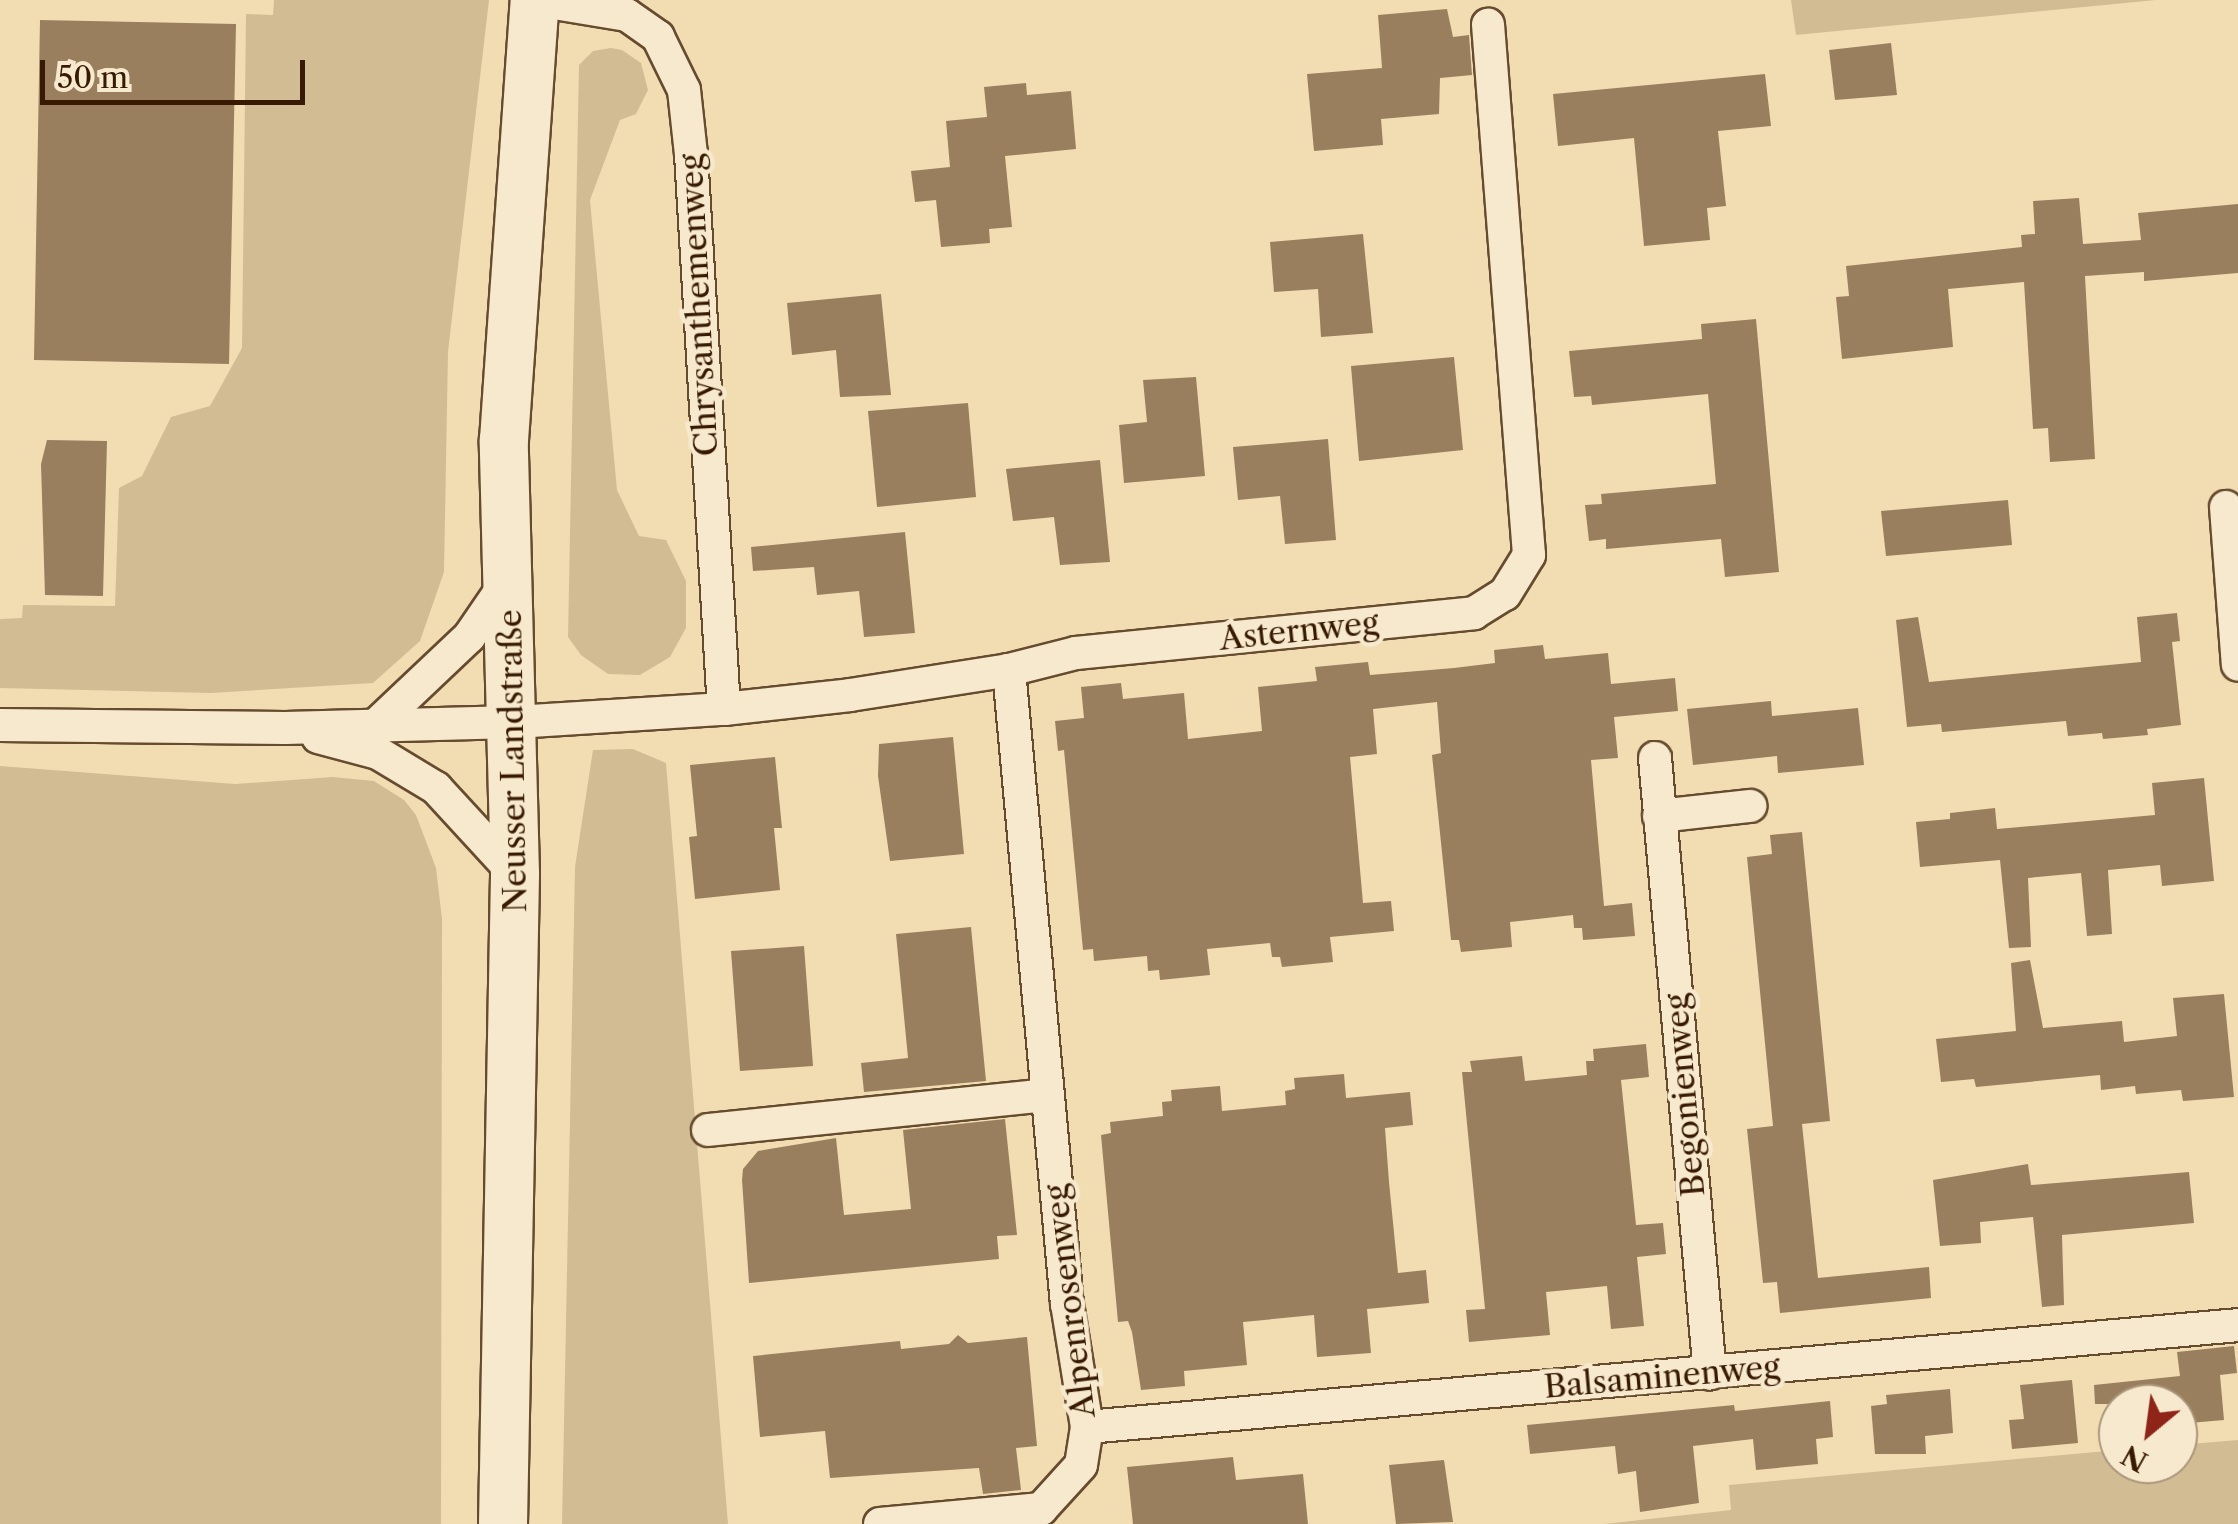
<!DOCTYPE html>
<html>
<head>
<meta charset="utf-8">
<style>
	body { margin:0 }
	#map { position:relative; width:2238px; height:1524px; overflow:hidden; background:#f2ddb2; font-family:"Libre Caslon Text",serif }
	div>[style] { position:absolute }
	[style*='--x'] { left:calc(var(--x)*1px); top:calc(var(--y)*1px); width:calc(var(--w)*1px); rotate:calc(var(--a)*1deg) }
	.green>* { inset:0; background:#d2bc94 }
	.building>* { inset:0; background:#997f5e }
	.roads { filter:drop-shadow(2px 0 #664b2f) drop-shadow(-2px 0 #664b2f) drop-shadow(0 2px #664b2f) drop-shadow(0 -2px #664b2f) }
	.street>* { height:32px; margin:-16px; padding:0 16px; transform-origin:16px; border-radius:16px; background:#f7e9cd }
	.secondary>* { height:48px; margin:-24px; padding:0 24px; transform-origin:24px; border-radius:24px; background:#f7e9cd }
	span { translate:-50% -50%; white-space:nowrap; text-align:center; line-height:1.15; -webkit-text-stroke:9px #f7e9cd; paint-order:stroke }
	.street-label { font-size:32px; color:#381a03 }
	.north { position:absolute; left:2098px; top:1384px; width:100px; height:100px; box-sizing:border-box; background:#f7e9cd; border:2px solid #ab967c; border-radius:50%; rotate:209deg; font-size:28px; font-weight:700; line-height:40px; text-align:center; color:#381a03 }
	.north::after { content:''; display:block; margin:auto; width:35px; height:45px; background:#8f2418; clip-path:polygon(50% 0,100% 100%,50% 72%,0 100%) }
	.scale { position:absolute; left:40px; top:60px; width:265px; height:45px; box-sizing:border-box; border:5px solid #381a03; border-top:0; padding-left:12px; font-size:30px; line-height:35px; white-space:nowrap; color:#381a03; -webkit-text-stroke:8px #f7e9cd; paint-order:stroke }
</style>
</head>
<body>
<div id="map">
	<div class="green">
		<i style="clip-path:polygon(274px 0,489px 0,448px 352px,444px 572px,420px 641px,373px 683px,211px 693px,0 688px,0 619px,22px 618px,23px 605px,115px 606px,119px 488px,142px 476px,171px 417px,210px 406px,242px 348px,246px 14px,273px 15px)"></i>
		<i style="clip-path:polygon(1791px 0,2156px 0,1796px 35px)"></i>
		<i style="clip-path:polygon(611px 48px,622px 50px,641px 63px,648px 90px,636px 114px,620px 120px,590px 200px,617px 490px,639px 536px,666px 540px,686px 581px,686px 628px,670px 657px,640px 675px,608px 674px,581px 655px,568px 637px,579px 65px,593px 51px)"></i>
		<i style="clip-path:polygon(633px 749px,666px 763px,728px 1524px,562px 1524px,575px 867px,593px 750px)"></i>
		<i style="clip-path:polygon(0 766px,235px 784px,333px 777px,374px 781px,404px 800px,416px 815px,436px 868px,442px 919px,441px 1524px,0 1524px)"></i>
		<i style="clip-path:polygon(2238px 1440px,2238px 1524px,1604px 1524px,1731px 1510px,1729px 1485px,2118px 1450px,2118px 1464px,2178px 1464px,2178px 1445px)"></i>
	</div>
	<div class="building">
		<i style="clip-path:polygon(1447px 9px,1453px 37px,1469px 35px,1472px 75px,1440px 78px,1439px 114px,1381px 119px,1383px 145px,1314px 151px,1307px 74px,1382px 68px,1378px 15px)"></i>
		<i style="clip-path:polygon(40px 20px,236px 24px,229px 364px,34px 360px)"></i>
		<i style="clip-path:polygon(1891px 43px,1897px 95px,1835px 100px,1829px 50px)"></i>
		<i style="clip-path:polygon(1765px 74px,1771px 126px,1718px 131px,1726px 206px,1707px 208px,1710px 240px,1644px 246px,1634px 138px,1558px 146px,1553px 94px)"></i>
		<i style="clip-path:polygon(1026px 83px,1027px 95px,1071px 91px,1076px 149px,1005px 156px,1012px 227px,989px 229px,990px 243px,941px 247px,936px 200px,915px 202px,911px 171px,950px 167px,946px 121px,987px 117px,984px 87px)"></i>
		<i style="clip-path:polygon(2079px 198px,2083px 244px,2141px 240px,2138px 213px,2238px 204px,2238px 273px,2144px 281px,2144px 272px,2085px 276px,2095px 459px,2050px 462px,2048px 428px,2033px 429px,2024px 282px,1948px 289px,1953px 347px,1842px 359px,1836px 297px,1849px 296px,1846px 266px,2022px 247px,2021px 235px,2035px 234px,2033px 201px)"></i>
		<i style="clip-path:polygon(1363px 234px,1373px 333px,1321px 337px,1318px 289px,1274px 292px,1270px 242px)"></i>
		<i style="clip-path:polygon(881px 294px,891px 395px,840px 397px,836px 350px,792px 355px,787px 303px)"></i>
		<i style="clip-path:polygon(1756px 319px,1779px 572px,1725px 577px,1721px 539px,1606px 549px,1606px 539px,1589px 541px,1585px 505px,1602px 504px,1601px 494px,1716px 484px,1708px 394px,1592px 405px,1591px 396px,1574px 397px,1569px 351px,1702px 339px,1701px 324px)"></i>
		<i style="clip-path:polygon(1454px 357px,1463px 450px,1359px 461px,1351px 366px)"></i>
		<i style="clip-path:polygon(1196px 377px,1205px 476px,1124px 483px,1119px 425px,1147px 422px,1143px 380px)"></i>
		<i style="clip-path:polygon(968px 403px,976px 497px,877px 507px,868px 411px)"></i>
		<i style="clip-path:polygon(1328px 439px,1336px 540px,1285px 544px,1280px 496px,1238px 500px,1233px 447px)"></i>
		<i style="clip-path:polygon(47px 440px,107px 441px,103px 596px,45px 595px,41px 464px)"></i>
		<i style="clip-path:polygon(1100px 460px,1110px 562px,1060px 565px,1054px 517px,1013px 521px,1006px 469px)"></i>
		<i style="clip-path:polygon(2008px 500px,2012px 545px,1886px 556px,1881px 511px)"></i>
		<i style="clip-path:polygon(905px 532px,915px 633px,864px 637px,859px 591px,817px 595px,814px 567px,753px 571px,751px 547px)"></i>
		<i style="clip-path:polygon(2177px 613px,2180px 641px,2172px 642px,2181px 725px,2147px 729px,2148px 735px,2103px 739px,2102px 733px,2068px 736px,2066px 721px,1942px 732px,1941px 724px,1907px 727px,1896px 620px,1918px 617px,1929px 682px,2141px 662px,2137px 617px)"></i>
		<i style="clip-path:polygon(1543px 645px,1545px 659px,1608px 653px,1611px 684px,1675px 678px,1678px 711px,1614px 717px,1618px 758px,1591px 760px,1604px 906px,1632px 903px,1635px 936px,1583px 940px,1582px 928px,1574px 928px,1573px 915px,1510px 922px,1512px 947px,1461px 952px,1459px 940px,1451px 940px,1432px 755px,1441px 753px,1437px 702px,1373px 709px,1377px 754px,1350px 757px,1363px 903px,1391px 901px,1394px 931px,1330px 937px,1333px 962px,1282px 967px,1280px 957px,1272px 957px,1270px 943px,1207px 949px,1210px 975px,1160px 980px,1159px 970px,1148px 971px,1147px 956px,1094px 961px,1093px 949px,1083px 950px,1064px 750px,1058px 751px,1055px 721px,1084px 718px,1081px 687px,1121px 683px,1123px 699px,1184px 693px,1188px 739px,1262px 731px,1258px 687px,1317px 681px,1315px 667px,1368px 662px,1370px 675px,1454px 668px,1495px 663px,1494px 650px)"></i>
		<i style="clip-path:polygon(1771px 701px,1772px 716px,1858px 708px,1864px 765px,1778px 773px,1777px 756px,1693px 765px,1687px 709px)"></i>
		<i style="clip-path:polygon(953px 737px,964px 854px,890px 861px,878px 776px,879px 744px)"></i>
		<i style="clip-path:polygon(775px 757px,782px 828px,774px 828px,780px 890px,695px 899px,689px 837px,697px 836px,690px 765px)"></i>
		<i style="clip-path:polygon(2204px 778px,2214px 881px,2162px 886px,2160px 865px,2108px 870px,2112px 934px,2087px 936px,2081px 873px,2028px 878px,2031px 947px,2009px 948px,2000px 860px,1920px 867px,1916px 822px,1950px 819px,1950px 813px,1995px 808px,1997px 829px,2155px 815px,2152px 783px)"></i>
		<i style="clip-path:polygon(1802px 832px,1830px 1121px,1802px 1124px,1818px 1278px,1929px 1267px,1931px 1298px,1780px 1313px,1777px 1282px,1763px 1283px,1747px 1129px,1773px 1126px,1747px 857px,1772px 854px,1770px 835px)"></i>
		<i style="clip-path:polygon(971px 927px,986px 1081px,864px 1092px,861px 1063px,908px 1058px,896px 934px)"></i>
		<i style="clip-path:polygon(804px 946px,813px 1066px,740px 1071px,731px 951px)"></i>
		<i style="clip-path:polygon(2030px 960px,2043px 1028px,2122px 1021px,2124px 1042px,2177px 1036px,2173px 998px,2224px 994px,2234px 1097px,2183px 1101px,2181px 1090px,2136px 1094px,2135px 1086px,2101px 1090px,2100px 1075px,1976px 1087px,1974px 1079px,1941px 1082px,1936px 1039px,2016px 1031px,2011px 963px)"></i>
		<i style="clip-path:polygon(1646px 1044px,1649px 1077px,1621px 1080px,1636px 1225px,1663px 1223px,1666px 1254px,1637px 1257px,1644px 1326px,1611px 1329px,1607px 1286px,1546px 1292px,1550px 1335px,1469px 1342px,1466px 1310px,1485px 1309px,1462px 1072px,1472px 1072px,1470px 1061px,1522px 1056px,1525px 1081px,1587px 1075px,1586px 1061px,1594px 1061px,1593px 1049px)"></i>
		<i style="clip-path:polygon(1344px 1074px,1346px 1098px,1410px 1092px,1413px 1125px,1385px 1128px,1389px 1182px,1398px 1273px,1426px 1270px,1429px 1303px,1367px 1309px,1371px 1353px,1317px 1357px,1314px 1315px,1243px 1322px,1247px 1365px,1184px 1371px,1185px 1386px,1141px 1390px,1132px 1332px,1128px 1321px,1118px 1322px,1101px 1135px,1111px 1133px,1110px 1122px,1163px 1116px,1162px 1102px,1172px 1101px,1171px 1090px,1220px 1086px,1222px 1111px,1286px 1105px,1285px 1091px,1295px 1089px,1294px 1078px)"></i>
		<i style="clip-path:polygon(1005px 1119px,1017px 1235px,997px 1236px,999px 1259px,749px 1283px,742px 1180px,743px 1169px,758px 1151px,836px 1138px,844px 1215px,911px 1209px,903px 1130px)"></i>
		<i style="clip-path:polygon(2028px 1164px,2031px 1185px,2189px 1172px,2194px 1223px,2062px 1235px,2064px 1305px,2042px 1307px,2033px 1217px,1980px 1222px,1981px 1243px,1940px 1246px,1933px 1180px)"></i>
		<i style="clip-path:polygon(958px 1335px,968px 1343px,1027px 1337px,1037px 1446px,1016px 1448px,1021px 1490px,983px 1494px,979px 1468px,830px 1478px,825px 1431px,760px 1437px,753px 1356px,900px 1341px,901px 1349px,949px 1344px)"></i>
		<i style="clip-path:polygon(2234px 1346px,2237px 1373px,2220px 1375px,2224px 1420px,2178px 1424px,2178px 1404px,2095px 1404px,2094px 1385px,2180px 1376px,2177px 1352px)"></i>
		<i style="clip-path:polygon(2072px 1380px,2078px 1443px,2012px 1449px,2009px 1420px,2024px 1419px,2020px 1385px)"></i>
		<i style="clip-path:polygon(1950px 1389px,1953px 1433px,1925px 1436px,1926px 1454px,1875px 1454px,1871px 1406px,1887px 1404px,1886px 1395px)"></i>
		<i style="clip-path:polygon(1830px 1401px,1833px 1437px,1816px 1439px,1818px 1464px,1756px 1470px,1753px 1439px,1693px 1446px,1699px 1503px,1640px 1512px,1636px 1471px,1618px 1474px,1615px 1446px,1530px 1454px,1527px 1425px,1734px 1405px,1735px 1411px)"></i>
		<i style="clip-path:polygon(1233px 1457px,1236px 1480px,1303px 1474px,1308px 1524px,1133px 1524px,1127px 1467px)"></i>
		<i style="clip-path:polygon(1444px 1460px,1453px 1522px,1396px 1524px,1389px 1465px)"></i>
	</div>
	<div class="roads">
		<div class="street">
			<i style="--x:536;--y:0;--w:92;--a:9.4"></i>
			<i style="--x:627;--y:15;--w:38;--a:35"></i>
			<i style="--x:658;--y:37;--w:59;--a:63.9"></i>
			<i style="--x:684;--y:90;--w:64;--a:83.8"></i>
			<i style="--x:691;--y:154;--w:556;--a:86.6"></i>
			<i style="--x:2226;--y:507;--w:158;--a:85.7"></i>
			<i style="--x:377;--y:724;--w:127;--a:-43.4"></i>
			<i style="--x:469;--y:637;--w:69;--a:-55.6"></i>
			<i style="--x:0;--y:725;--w:285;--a:0.6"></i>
			<i style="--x:285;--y:728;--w:230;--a:-1.5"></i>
			<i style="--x:515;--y:722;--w:209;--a:-3.6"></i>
			<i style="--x:724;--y:709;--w:127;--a:-6.3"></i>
			<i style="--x:850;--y:695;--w:161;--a:-8.9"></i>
			<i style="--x:1009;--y:670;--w:69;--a:-14.2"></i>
			<i style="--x:1076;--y:653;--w:400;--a:-5.7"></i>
			<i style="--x:1474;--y:613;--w:36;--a:-32"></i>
			<i style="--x:1505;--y:594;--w:46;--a:-58.4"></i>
			<i style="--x:1529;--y:555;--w:532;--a:-94.42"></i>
			<i style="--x:318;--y:737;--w:62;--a:14.9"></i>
			<i style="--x:378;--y:753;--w:68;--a:31.1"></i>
			<i style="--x:436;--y:788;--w:117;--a:47.4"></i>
			<i style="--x:1655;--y:758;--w:618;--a:84.9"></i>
			<i style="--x:1659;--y:816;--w:92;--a:-6.3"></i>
			<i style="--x:708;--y:1130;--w:341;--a:-5.9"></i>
			<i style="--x:1087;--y:1427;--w:1156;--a:-5.06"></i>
			<i style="--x:880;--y:1524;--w:162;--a:-5.3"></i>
			<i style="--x:1041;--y:1509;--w:59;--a:-47.7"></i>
			<i style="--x:1081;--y:1465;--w:38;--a:-81"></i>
			<i style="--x:1087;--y:1427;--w:125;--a:-99.2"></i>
			<i style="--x:1067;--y:1304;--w:637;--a:-95.23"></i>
		</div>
		<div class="secondary">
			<i style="--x:503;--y:1524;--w:650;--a:-88.94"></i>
			<i style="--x:515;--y:874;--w:434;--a:-91.5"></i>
			<i style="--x:504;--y:440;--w:441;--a:-86"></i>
		</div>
	</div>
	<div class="street-label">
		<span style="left:699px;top:305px;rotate:-93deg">Chrysanthemenweg</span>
		<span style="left:1299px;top:631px;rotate:-6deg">Asternweg</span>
		<span style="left:513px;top:761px;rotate:-91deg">Neusser Landstraße</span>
		<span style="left:1685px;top:1095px;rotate:-95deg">Begonienweg</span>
		<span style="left:1070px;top:1301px;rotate:-97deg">Alpenrosenweg</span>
		<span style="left:1662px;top:1377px;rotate:-5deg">Balsaminenweg</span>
	</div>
	<div class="north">N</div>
	<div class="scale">50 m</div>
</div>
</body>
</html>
